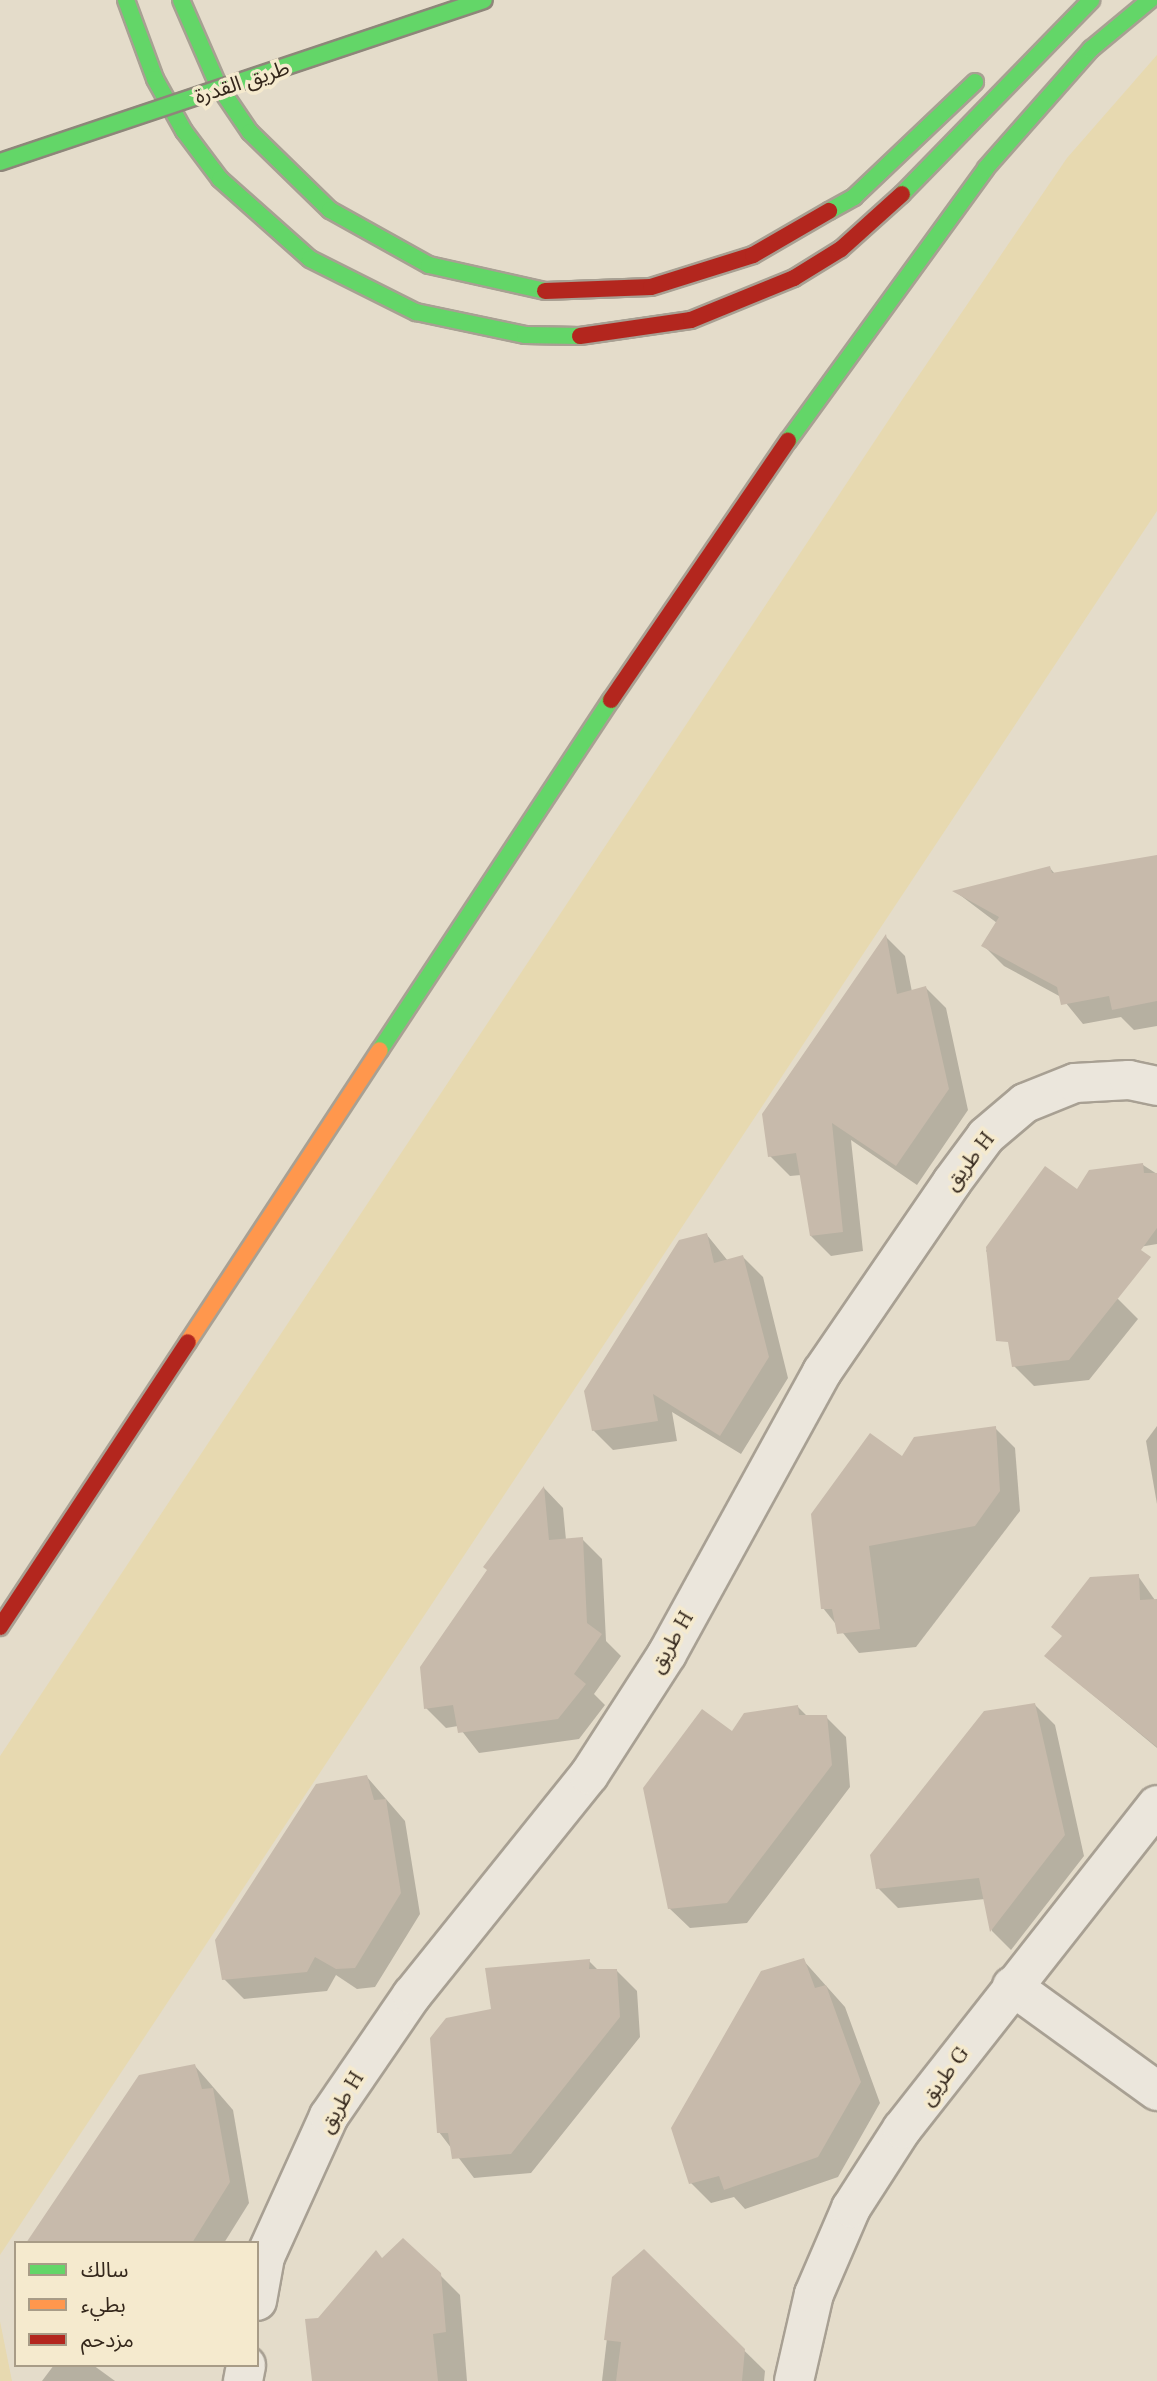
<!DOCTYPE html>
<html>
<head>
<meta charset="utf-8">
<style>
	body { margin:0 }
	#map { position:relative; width:1157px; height:2381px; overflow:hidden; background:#e4dcca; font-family:Lora,"Noto Sans Arabic",serif }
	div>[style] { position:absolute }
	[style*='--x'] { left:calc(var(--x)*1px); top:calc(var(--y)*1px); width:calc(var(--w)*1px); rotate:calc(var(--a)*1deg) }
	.sand>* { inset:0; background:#e7d9b0 }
	.shadow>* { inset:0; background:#0003 }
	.building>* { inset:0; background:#c7baab }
	.roads { filter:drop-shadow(2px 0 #a8a093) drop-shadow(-2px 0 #a8a093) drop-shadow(0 2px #a8a093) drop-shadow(0 -2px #a8a093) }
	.street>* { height:38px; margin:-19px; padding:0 19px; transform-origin:19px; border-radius:19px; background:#ebe6dc }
	.fast>* { height:16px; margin:-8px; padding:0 8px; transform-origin:8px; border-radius:8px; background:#63d668 }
	.slow>* { height:16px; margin:-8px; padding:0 8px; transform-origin:8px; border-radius:8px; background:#ff974d }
	.jam>* { height:16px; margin:-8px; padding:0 8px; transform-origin:8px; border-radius:8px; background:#b3261e }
	.bridges { filter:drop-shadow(2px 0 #8e867a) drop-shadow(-2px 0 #8e867a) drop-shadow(0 2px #8e867a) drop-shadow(0 -2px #8e867a) }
	.fast-bridge>* { height:16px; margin:-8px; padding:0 8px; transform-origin:8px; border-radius:8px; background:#63d668 }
	span { translate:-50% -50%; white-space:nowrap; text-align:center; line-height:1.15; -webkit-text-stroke:7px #f5eace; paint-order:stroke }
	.street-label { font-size:21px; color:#35281c }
	.legend { position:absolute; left:14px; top:2241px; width:245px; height:126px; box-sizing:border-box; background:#f5eace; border:2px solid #a89c87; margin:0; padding:9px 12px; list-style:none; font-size:21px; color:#35281c }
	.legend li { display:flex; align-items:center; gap:14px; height:35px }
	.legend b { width:35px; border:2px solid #a89c87 }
</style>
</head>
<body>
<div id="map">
	<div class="sand">
		<i style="clip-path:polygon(1157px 55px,1157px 511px,0 2255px,0 1756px,902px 400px,1067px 158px)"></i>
		<i style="clip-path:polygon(0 2321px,12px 2381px,0 2381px)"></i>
	</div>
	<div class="shadow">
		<i style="clip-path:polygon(1157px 857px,1157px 1026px,1134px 1030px,1121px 1017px,1083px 1024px,1061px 997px,1004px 966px,984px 946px,997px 923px,956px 892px,1050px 868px,1055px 874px)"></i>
		<i style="clip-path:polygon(886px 937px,905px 956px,912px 992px,926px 988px,946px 1008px,968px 1110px,917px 1185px,851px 1140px,863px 1251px,831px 1256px,811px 1236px,801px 1175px,790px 1176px,770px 1156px)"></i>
		<i style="clip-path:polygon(1143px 1165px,1157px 1174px,1157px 1244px,1005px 1270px,986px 1251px,1046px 1169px,1077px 1192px)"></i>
		<i style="clip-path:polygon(707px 1235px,728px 1261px,743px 1257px,763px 1277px,788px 1378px,741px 1454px,672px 1412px,677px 1441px,613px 1450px,593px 1430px)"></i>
		<i style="clip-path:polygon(1118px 1299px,1138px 1319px,1089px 1380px,1034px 1386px,1014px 1366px,1003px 1306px)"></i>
		<i style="clip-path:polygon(1157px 1426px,1157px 1504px,1146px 1441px)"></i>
		<i style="clip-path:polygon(995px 1428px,1015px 1448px,1020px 1511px,916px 1647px,859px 1653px,823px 1608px,902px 1458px)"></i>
		<i style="clip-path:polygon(544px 1488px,563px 1508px,566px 1540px,582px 1539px,602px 1559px,606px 1641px,621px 1656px,594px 1694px,605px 1705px,579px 1739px,479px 1753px,458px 1726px,446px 1728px,426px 1708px)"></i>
		<i style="clip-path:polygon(1138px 1576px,1157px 1603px,1157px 1748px,1046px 1656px)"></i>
		<i style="clip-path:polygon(1035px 1705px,1055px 1725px,1084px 1856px,1011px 1950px,992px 1931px,985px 1899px,898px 1908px,878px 1888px)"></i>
		<i style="clip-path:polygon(798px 1707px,808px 1717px,826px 1717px,846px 1737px,850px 1787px,747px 1923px,690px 1928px,669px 1908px,733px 1734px)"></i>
		<i style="clip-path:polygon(367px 1777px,405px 1821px,420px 1914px,375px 1987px,357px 1989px,336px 1975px,327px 1991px,244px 1999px,224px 1979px)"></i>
		<i style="clip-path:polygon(803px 1960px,845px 2007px,880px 2103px,838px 2177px,745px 2209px,734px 2197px,711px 2203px,691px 2183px)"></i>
		<i style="clip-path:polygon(589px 1961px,599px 1971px,617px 1971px,637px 1991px,640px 2037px,531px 2173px,474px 2178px,439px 2132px,493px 2011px)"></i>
		<i style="clip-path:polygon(195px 2066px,233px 2110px,249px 2203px,224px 2243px,48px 2243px)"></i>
		<i style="clip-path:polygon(644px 2252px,765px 2371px,764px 2381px,602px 2381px,614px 2278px)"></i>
		<i style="clip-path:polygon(383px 2260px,439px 2274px,460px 2295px,467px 2381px,313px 2381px)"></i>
		<i style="clip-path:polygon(54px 2365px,93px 2365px,115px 2381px,42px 2381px)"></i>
	</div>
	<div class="building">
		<i style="clip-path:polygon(1157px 855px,1157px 1001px,1112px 1010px,1109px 996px,1061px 1005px,1057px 987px,981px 946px,999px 917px,952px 891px,1050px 866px,1052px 873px)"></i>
		<i style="clip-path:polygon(886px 934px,897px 994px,926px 986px,949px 1089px,896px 1166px,832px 1123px,843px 1232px,810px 1236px,796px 1153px,768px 1157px,762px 1114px)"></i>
		<i style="clip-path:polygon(1143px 1163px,1144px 1173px,1157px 1173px,1157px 1228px,1141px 1250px,1151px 1257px,1069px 1360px,1012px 1367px,1008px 1342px,996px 1341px,986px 1247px,1045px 1166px,1077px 1189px,1089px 1170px)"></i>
		<i style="clip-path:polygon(707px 1233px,714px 1263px,743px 1255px,769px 1357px,720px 1436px,653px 1394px,658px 1421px,592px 1431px,584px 1391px,679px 1240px)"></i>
		<i style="clip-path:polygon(996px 1426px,1000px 1491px,975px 1526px,869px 1546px,880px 1629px,837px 1634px,832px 1609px,821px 1609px,811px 1514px,870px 1433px,902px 1456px,914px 1437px)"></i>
		<i style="clip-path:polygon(544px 1486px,549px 1540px,583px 1537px,587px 1623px,602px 1634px,574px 1674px,586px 1684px,558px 1719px,458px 1733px,453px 1705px,424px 1709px,420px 1667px,487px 1570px,483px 1567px)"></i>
		<i style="clip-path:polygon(1139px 1574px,1140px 1600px,1157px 1599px,1157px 1747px,1044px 1656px,1062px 1636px,1051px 1627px,1090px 1577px)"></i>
		<i style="clip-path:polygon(1035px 1703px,1065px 1835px,990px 1932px,979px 1878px,876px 1889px,870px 1855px,984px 1711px)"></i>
		<i style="clip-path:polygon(798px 1705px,799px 1715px,827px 1715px,832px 1765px,727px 1903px,668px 1909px,643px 1788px,702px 1709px,732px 1731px,744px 1713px)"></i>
		<i style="clip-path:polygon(367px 1775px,374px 1800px,386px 1799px,401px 1893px,355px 1968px,336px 1969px,315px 1957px,307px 1972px,222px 1980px,215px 1940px,316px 1784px)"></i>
		<i style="clip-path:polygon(804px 1958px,815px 1988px,826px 1985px,861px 2082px,818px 2157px,724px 2190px,719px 2176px,689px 2184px,671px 2128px,761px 1971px)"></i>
		<i style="clip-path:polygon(590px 1959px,589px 1969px,617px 1969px,620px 2017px,511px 2154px,452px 2159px,448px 2133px,437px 2133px,430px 2038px,446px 2018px,491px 2009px,485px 1968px)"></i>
		<i style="clip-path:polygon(195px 2064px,202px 2089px,213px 2088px,230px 2182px,192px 2243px,26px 2243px,139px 2075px)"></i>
		<i style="clip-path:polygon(403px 2238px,441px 2273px,446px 2332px,433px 2334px,438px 2381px,312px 2381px,305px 2319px,318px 2318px,376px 2250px,382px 2258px)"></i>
		<i style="clip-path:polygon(644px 2249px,745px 2349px,742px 2381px,616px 2381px,621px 2342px,604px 2340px,612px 2277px)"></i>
	</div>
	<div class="roads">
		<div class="street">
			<i style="--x:1012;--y:1986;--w:179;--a:35.9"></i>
			<i style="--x:257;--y:2301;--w:45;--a:-79.7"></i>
			<i style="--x:265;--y:2257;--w:155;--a:-65.6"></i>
			<i style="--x:329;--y:2116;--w:147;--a:-55.6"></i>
			<i style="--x:412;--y:1995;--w:282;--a:-51.2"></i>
			<i style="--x:589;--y:1775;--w:144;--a:-57.2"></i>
			<i style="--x:667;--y:1654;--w:322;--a:-61.2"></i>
			<i style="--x:822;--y:1372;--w:230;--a:-55.6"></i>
			<i style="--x:952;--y:1182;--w:57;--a:-53.5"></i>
			<i style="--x:986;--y:1136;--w:51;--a:-40.2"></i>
			<i style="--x:1025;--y:1103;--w:54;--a:-21.8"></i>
			<i style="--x:1075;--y:1083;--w:54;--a:-3.2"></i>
			<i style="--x:1129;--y:1080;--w:29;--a:12"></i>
			<i style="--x:243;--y:2381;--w:16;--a:-79"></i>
			<i style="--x:794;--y:2381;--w:89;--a:-77.1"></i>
			<i style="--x:814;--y:2294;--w:94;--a:-66.7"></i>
			<i style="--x:851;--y:2208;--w:94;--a:-57.2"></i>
			<i style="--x:902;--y:2129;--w:412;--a:-51.8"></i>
		</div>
		<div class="fast">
			<i style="--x:126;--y:0;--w:84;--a:69.8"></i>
			<i style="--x:155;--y:79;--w:60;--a:60.9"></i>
			<i style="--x:184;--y:131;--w:60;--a:53.1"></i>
			<i style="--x:220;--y:179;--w:120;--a:41.6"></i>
			<i style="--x:310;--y:259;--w:119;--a:26.6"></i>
			<i style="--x:416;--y:312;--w:111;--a:11.9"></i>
			<i style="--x:525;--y:335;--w:55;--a:1"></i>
			<i style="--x:181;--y:0;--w:93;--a:66.5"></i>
			<i style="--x:218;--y:85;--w:57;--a:55.8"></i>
			<i style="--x:250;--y:132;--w:112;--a:44.3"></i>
			<i style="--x:330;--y:210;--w:113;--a:29.1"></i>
			<i style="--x:429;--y:265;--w:119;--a:12.6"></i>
			<i style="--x:902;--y:194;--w:271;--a:-45.7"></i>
			<i style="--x:829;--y:211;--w:29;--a:-29"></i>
			<i style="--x:854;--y:197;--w:167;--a:-43.5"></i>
			<i style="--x:788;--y:441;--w:337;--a:-54"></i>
			<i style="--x:986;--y:168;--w:159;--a:-48.6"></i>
			<i style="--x:1091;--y:49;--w:77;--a:-39.7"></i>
			<i style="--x:380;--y:1050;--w:419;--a:-56.6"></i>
		</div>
		<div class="slow">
			<i style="--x:188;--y:1342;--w:349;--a:-56.7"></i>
		</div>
		<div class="jam">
			<i style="--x:545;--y:291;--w:106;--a:-2.2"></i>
			<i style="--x:651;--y:287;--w:107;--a:-17.4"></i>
			<i style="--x:753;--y:255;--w:88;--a:-30.1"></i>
			<i style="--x:580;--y:336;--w:112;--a:-8.2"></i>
			<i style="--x:691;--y:320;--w:111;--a:-22.2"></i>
			<i style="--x:794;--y:278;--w:55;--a:-31.7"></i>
			<i style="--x:841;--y:249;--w:82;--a:-42"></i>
			<i style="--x:611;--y:700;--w:314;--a:-55.7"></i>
			<i style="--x:0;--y:1627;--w:341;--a:-56.6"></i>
		</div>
	</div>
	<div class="bridges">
		<div class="fast-bridge">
			<i style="--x:0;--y:162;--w:510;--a:-18.51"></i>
		</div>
	</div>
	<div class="street-label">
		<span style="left:242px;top:82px;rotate:-18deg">طريق القدرة</span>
		<span style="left:969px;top:1161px;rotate:-52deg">طريق H</span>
		<span style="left:671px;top:1642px;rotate:-60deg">طريق H</span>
		<span style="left:944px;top:2076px;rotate:-53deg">طريق G</span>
		<span style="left:341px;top:2102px;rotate:-59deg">طريق H</span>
	</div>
	<ul class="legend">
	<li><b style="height:9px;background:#63d668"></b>سالك</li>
	<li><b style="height:9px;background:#ff974d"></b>بطيء</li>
	<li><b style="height:9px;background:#b3261e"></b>مزدحم</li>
	</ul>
</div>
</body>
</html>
